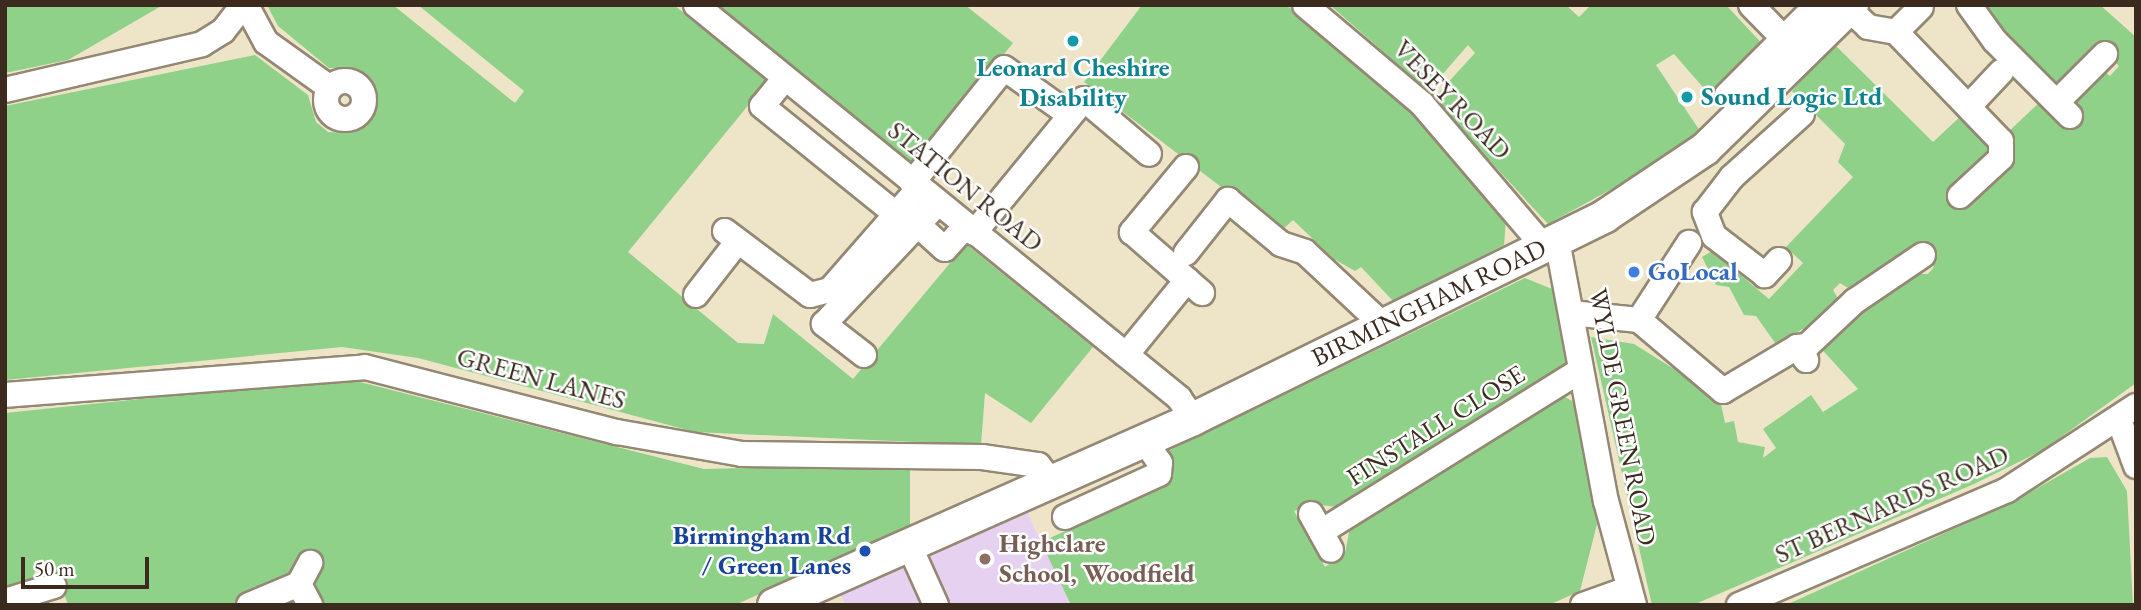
<!DOCTYPE html>
<html>
<head>
<meta charset="utf-8">
<style>
	body { margin:0 }
	#map { position:relative; width:2141px; height:610px; overflow:hidden; background:#eee5c9; font-family:"EB Garamond",serif }
	div>[style] { position:absolute }
	[style*='--x'] { left:calc(var(--x)*1px); top:calc(var(--y)*1px); width:calc(var(--w)*1px); rotate:calc(var(--a)*1deg) }
	.built>* { inset:0; background:#e6d2f0 }
	.green>* { inset:0; background:#8fd189 }
	.roads { filter:drop-shadow(2px 0 #948874) drop-shadow(-2px 0 #948874) drop-shadow(0 2px #948874) drop-shadow(0 -2px #948874) }
	.minor>* { height:24px; margin:-12px; padding:0 12px; transform-origin:12px; border-radius:12px; background:#fff }
	.minor>.ring { margin:-12px; padding:0; box-sizing:content-box; background:none; border:24px solid #fff; border-radius:50% }
	.major>* { height:32px; margin:-16px; padding:0 16px; transform-origin:16px; border-radius:16px; background:#fff }
	.dots>* { width:19px; height:19px; translate:-50% -50%; box-sizing:border-box; border:4px solid #fff; border-radius:50% }
	span { translate:-50% -50%; white-space:nowrap; text-align:center; line-height:1.15; -webkit-text-stroke:5px #fff; paint-order:stroke }
	.culture-label { font-size:26px; color:#0d838f; font-weight:700 }
	.left { translate:0 -50%; text-align:left }
	.street-label { font-size:26px; color:#3b2a1e }
	.shop-label { font-size:26px; color:#366cbe; font-weight:700 }
	.transit-label { font-size:26px; color:#164399; font-weight:700 }
	.right { translate:-100% -50%; text-align:right }
	.education-label { font-size:26px; color:#785e54; font-weight:700 }
	.frame { position:absolute; inset:0; border:7px solid #3b2a1e; pointer-events:none }
	.scale { position:absolute; left:21px; top:557px; width:128px; height:32px; box-sizing:border-box; border:4px solid #3b2a1e; border-top:0; padding-left:9px; font-size:21px; line-height:24px; white-space:nowrap; color:#3b2a1e; -webkit-text-stroke:5px #fff; paint-order:stroke }
</style>
</head>
<body>
<div id="map">
	<div class="built">
		<i style="clip-path:polygon(1027px 512px,1071px 605px,846px 605px,840px 594px)"></i>
	</div>
	<div class="green">
		<i style="clip-path:polygon(5px 5px,163px 5px,68px 60px,5px 73px)"></i>
		<i style="clip-path:polygon(267px 5px,393px 5px,515px 103px,524px 91px,418px 5px,674px 5px,768px 81px,628px 252px,738px 343px,764px 344px,773px 314px,853px 379px,966px 244px,1093px 347px,1031px 423px,985px 393px,981px 445px,695px 432px,418px 358px,342px 347px,5px 380px,5px 106px,255px 55px,308px 95px,316px 122px,328px 132px,349px 133px,370px 123px,377px 104px,370px 81px,351px 68px,329px 68px,278px 26px)"></i>
		<i style="clip-path:polygon(718px 5px,965px 5px,1013px 43px,915px 165px)"></i>
		<i style="clip-path:polygon(1142px 5px,1286px 5px,1392px 91px,1471px 178px,1506px 220px,1504px 245px,1393px 301px,1361px 267px,1355px 271px,1334px 259px,1293px 220px,1280px 232px,1084px 82px)"></i>
		<i style="clip-path:polygon(1330px 5px,1566px 5px,1579px 17px,1591px 5px,1726px 5px,1768px 50px,1715px 101px,1674px 54px,1656px 65px,1700px 131px,1659px 163px,1548px 224px,1433px 99px,1475px 53px,1468px 45px,1428px 91px)"></i>
		<i style="clip-path:polygon(1976px 5px,2100px 5px,2136px 37px,2136px 383px,2043px 450px,1974px 484px,1693px 605px,1652px 605px,1591px 337px,1634px 344px,1698px 384px,1721px 404px,1725px 423px,1734px 421px,1738px 442px,1765px 447px,1763px 458px,1776px 448px,1763px 429px,1811px 395px,1823px 412px,1858px 389px,1817px 344px,1848px 314px,1916px 274px,1928px 274px,1934px 267px,1930px 261px,1853px 291px,1840px 283px,1833px 290px,1839px 300px,1809px 334px,1802px 329px,1778px 347px,1756px 316px,1744px 315px,1729px 287px,1716px 285px,1702px 257px,1712px 251px,1769px 299px,1803px 263px,1786px 247px,1853px 177px,1838px 162px,1845px 144px,1792px 91px,1834px 44px,1933px 142px,1963px 114px,2006px 134px,2042px 100px,2072px 128px,2079px 121px,2067px 110px,2101px 69px,2110px 76px,2119px 66px,2112px 58px,2053px 87px)"></i>
		<i style="clip-path:polygon(1525px 278px,1552px 289px,1566px 365px,1337px 507px,1313px 504px,1294px 511px,1325px 567px,1345px 553px,1350px 527px,1565px 397px,1574px 402px,1597px 524px,1580px 591px,1549px 605px,1071px 605px,1041px 542px,1160px 488px,1166px 452px)"></i>
		<i style="clip-path:polygon(344px 378px,704px 469px,910px 464px,910px 527px,735px 605px,68px 605px,52px 559px,35px 566px,34px 583px,5px 589px,5px 413px)"></i>
		<i style="clip-path:polygon(2107px 457px,2127px 491px,2133px 605px,1786px 605px,2013px 502px,2090px 458px)"></i>
	</div>
	<div class="roads">
		<div class="minor">
			<i style="--x:246;--y:5;--w:42;--a:61.6"></i>
			<i style="--x:266;--y:42;--w:79;--a:35.7"></i>
			<i style="--x:696;--y:5;--w:623;--a:39.13"></i>
			<i style="--x:1179;--y:398;--w:25;--a:56"></i>
			<i style="--x:1305;--y:5;--w:153;--a:40.2"></i>
			<i style="--x:1422;--y:104;--w:188;--a:49.5"></i>
			<i style="--x:1751;--y:5;--w:63;--a:45.6"></i>
			<i style="--x:1969;--y:5;--w:44;--a:54.2"></i>
			<i style="--x:1995;--y:41;--w:106;--a:45"></i>
			<i style="--x:1849;--y:9;--w:26;--a:43"></i>
			<i style="--x:1868;--y:27;--w:28;--a:10"></i>
			<i style="--x:1896;--y:32;--w:151;--a:46.1"></i>
			<i style="--x:2001;--y:141;--w:17;--a:90"></i>
			<i style="--x:2001;--y:158;--w:56;--a:137.2"></i>
			<i style="--x:1896;--y:32;--w:35;--a:-45"></i>
			<i style="--x:785;--y:78;--w:36;--a:129"></i>
			<i style="--x:762;--y:106;--w:172;--a:38.9"></i>
			<i class="ring" style="left:326px;top:81px;width:14px;height:14px"></i>
			<i style="--x:5;--y:90;--w:202;--a:-13.1"></i>
			<i style="--x:202;--y:44;--w:25;--a:-32"></i>
			<i style="--x:223;--y:31;--w:33;--a:-52"></i>
			<i style="--x:1727;--y:95;--w:127;--a:-45"></i>
			<i style="--x:2057;--y:102;--w:68;--a:-45"></i>
			<i style="--x:1969;--y:106;--w:47;--a:-46.7"></i>
			<i style="--x:1186;--y:167;--w:85;--a:129.7"></i>
			<i style="--x:1132;--y:232;--w:93;--a:41.1"></i>
			<i style="--x:912;--y:183;--w:147;--a:-51.3"></i>
			<i style="--x:1004;--y:68;--w:69;--a:35.5"></i>
			<i style="--x:918;--y:225;--w:36;--a:42"></i>
			<i style="--x:945;--y:249;--w:31;--a:-48"></i>
			<i style="--x:725;--y:231;--w:106;--a:37"></i>
			<i style="--x:810;--y:295;--w:21;--a:-14"></i>
			<i style="--x:830;--y:290;--w:135;--a:-48.9"></i>
			<i style="--x:974;--y:233;--w:173;--a:-50.6"></i>
			<i style="--x:1084;--y:99;--w:85;--a:40.2"></i>
			<i style="--x:1557;--y:240;--w:266;--a:79.4"></i>
			<i style="--x:1606;--y:501;--w:108;--a:74.9"></i>
			<i style="--x:1186;--y:253;--w:68;--a:-51.6"></i>
			<i style="--x:1228;--y:200;--w:69;--a:39.7"></i>
			<i style="--x:1281;--y:244;--w:25;--a:18"></i>
			<i style="--x:1305;--y:252;--w:107;--a:43.1"></i>
			<i style="--x:1779;--y:260;--w:21;--a:133"></i>
			<i style="--x:1765;--y:275;--w:64;--a:-142.6"></i>
			<i style="--x:1714;--y:236;--w:26;--a:-111"></i>
			<i style="--x:1705;--y:212;--w:44;--a:-52.4"></i>
			<i style="--x:1732;--y:177;--w:94;--a:-42"></i>
			<i style="--x:696;--y:295;--w:68;--a:-52.1"></i>
			<i style="--x:1571;--y:313;--w:68;--a:5.9"></i>
			<i style="--x:1639;--y:320;--w:110;--a:40.2"></i>
			<i style="--x:1723;--y:391;--w:86;--a:-30.7"></i>
			<i style="--x:1797;--y:347;--w:16;--a:55"></i>
			<i style="--x:1639;--y:320;--w:92;--a:-57"></i>
			<i style="--x:1797;--y:347;--w:10;--a:-6"></i>
			<i style="--x:1807;--y:346;--w:66;--a:-43.2"></i>
			<i style="--x:1855;--y:301;--w:82;--a:-34.1"></i>
			<i style="--x:864;--y:355;--w:51;--a:-142.2"></i>
			<i style="--x:824;--y:324;--w:166;--a:-46.7"></i>
			<i style="--x:1126;--y:355;--w:97;--a:-50.9"></i>
			<i style="--x:5;--y:395;--w:361;--a:-4.4"></i>
			<i style="--x:365;--y:367;--w:260;--a:14.5"></i>
			<i style="--x:617;--y:432;--w:127;--a:10"></i>
			<i style="--x:742;--y:454;--w:240;--a:0.7"></i>
			<i style="--x:982;--y:457;--w:57;--a:8.1"></i>
			<i style="--x:1038;--y:465;--w:23;--a:49"></i>
			<i style="--x:2119;--y:420;--w:49;--a:69.7"></i>
			<i style="--x:1311;--y:514;--w:41;--a:60.9"></i>
			<i style="--x:1065;--y:517;--w:103;--a:-24.6"></i>
			<i style="--x:1159;--y:474;--w:11;--a:-85"></i>
			<i style="--x:1160;--y:463;--w:28;--a:-125"></i>
			<i style="--x:1321;--y:532;--w:306;--a:-31.9"></i>
			<i style="--x:909;--y:545;--w:66;--a:65.8"></i>
			<i style="--x:299;--y:584;--w:24;--a:62"></i>
			<i style="--x:5;--y:601;--w:51;--a:-17"></i>
			<i style="--x:249;--y:605;--w:54;--a:-22.8"></i>
			<i style="--x:299;--y:584;--w:24;--a:-62"></i>
			<i style="--x:1583;--y:605;--w:48;--a:-19.6"></i>
			<i style="--x:1739;--y:605;--w:292;--a:-23.2"></i>
			<i style="--x:2007;--y:490;--w:154;--a:-33.1"></i>
		</div>
		<div class="major">
			<i style="--x:774;--y:605;--w:458;--a:-23.9"></i>
			<i style="--x:1193;--y:419;--w:459;--a:-26.2"></i>
			<i style="--x:1605;--y:216;--w:120;--a:-33.8"></i>
			<i style="--x:1705;--y:149;--w:206;--a:-44.4"></i>
		</div>
	</div>
	<div class="dots">
		<i style="left:1073px;top:41px;background:#0f9aa8"></i>
		<i style="left:1687px;top:97px;background:#0f9aa8"></i>
		<i style="left:1634px;top:272px;background:#3f7fe0"></i>
		<i style="left:865px;top:551px;background:#1a4fb4"></i>
		<i style="left:985px;top:559px;background:#8d6e63"></i>
	</div>
	<div class="culture-label">
		<span style="left:1073px;top:83px">Leonard Cheshire<br>Disability</span>
		<span class="left" style="left:1701px;top:97px">Sound Logic Ltd</span>
	</div>
	<div class="street-label">
		<span style="left:1452px;top:100px;rotate:46deg">VESEY ROAD</span>
		<span style="left:965px;top:187px;rotate:39deg">STATION ROAD</span>
		<span style="left:1429px;top:303px;rotate:-26deg">BIRMINGHAM ROAD</span>
		<span style="left:541px;top:379px;rotate:15deg">GREEN LANES</span>
		<span style="left:1622px;top:417px;rotate:79deg">WYLDE GREEN ROAD</span>
		<span style="left:1436px;top:426px;rotate:-32deg">FINSTALL CLOSE</span>
		<span style="left:1892px;top:505px;rotate:-24deg">ST BERNARDS ROAD</span>
	</div>
	<div class="shop-label">
		<span class="left" style="left:1648px;top:272px">GoLocal</span>
	</div>
	<div class="transit-label">
		<span class="right" style="left:851px;top:551px">Birmingham Rd<br>/ Green Lanes</span>
	</div>
	<div class="education-label">
		<span class="left" style="left:999px;top:559px">Highclare<br>School, Woodfield</span>
	</div>
	<div class="frame"></div>
	<div class="scale">50 m</div>
</div>
</body>
</html>
